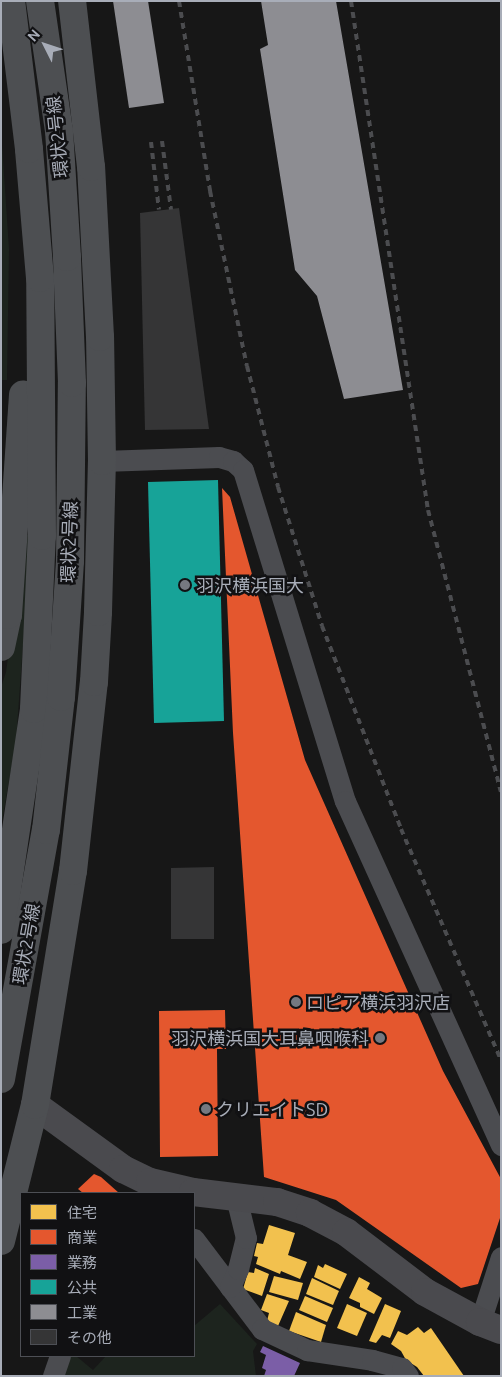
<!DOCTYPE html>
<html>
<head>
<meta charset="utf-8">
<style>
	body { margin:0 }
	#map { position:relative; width:502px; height:1377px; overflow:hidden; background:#171717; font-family:Ubuntu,"Noto Sans JP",sans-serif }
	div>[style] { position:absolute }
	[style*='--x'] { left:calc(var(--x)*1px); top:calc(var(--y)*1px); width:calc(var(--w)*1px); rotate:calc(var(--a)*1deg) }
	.green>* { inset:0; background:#1d241e }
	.homes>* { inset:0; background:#f2c14e }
	.shops>* { inset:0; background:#e4572e }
	.offices>* { inset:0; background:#7b5ea7 }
	.public>* { inset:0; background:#17a398 }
	.industry>* { inset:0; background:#8d8d92 }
	.building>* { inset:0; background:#353536 }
	.street>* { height:21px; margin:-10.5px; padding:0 10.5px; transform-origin:10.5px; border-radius:10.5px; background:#4b4c50 }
	.secondary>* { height:28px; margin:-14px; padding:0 14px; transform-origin:14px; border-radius:14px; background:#4a4a4e }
	.primary>* { height:28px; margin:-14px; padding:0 14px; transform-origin:14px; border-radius:14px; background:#4d4f52 }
	.rail>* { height:4px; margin-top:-2px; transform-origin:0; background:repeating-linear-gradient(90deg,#4b4c4f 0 6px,transparent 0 11px) }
	.dots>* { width:14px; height:14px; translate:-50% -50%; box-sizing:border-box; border:2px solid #111113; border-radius:50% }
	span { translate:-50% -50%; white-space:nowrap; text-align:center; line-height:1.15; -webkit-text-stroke:5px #111113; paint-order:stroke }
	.street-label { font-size:18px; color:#a8adb8 }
	.poi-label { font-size:18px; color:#a8adb8 }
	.left { translate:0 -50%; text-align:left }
	.right { translate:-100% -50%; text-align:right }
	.frame { position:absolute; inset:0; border:2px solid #a8adb8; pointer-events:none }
	.legend { position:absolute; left:20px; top:1192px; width:175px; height:165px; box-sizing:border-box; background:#111113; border:1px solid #4d4f55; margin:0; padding:6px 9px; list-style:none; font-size:15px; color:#a8adb8 }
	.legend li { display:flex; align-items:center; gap:10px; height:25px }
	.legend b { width:25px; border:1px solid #4d4f55 }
	.north { position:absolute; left:20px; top:20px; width:50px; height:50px; -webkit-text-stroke:4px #111113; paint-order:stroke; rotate:311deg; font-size:14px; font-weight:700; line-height:20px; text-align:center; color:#a8adb8 }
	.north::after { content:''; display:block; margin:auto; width:18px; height:22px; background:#a8adb8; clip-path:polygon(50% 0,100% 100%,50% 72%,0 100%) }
</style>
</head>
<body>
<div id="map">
	<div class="green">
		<i style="clip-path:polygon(1px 129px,9px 249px,7px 380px,1px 380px)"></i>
		<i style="clip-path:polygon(31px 534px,16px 741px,1px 827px,1px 687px,6px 672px,25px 535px)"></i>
		<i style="clip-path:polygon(220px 1304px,257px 1344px,253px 1351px,256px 1376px,63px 1376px,70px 1356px,76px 1356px,93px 1370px,106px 1356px,194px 1356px,194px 1326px)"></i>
	</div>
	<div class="homes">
		<i style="clip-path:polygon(269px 1225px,295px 1233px,288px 1255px,307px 1262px,300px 1279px,281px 1271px,280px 1274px,256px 1264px,258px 1257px,254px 1256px,257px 1243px,263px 1244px)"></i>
		<i style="clip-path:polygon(325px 1264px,347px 1274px,340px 1289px,314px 1277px,318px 1265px,323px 1268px)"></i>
		<i style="clip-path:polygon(255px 1268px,269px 1274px,262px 1296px,243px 1289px,248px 1272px,254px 1273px)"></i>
		<i style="clip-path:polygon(274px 1276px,303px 1283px,298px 1300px,269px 1292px)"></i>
		<i style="clip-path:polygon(359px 1277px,370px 1283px,367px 1289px,382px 1298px,374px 1314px,360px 1307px,360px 1303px,349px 1298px)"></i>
		<i style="clip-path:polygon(312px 1278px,339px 1291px,333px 1305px,306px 1294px)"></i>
		<i style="clip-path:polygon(267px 1294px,289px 1301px,278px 1326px,267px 1321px,269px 1313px,261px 1310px)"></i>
		<i style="clip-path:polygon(305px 1296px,333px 1308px,327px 1322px,299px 1310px)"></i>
		<i style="clip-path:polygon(347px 1304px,367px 1313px,357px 1336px,337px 1328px)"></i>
		<i style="clip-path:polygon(385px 1304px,401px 1311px,390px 1338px,382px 1335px,376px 1343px,369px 1341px)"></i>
		<i style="clip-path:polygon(296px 1312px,326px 1325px,321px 1342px,289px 1331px)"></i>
		<i style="clip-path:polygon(418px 1327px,424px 1333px,431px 1328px,464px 1376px,424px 1376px,417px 1367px,406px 1360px,401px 1351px,391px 1344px,398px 1331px,407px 1335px)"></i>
	</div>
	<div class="shops">
		<i style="clip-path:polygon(222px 488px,230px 497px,305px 760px,443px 1071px,501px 1179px,501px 1215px,478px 1284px,461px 1288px,336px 1200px,264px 1177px,233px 733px)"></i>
		<i style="clip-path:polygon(225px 1010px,226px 1049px,217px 1049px,218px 1156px,160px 1157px,159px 1011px)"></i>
		<i style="clip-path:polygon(94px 1174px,101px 1177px,119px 1193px,83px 1193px,78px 1189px)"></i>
	</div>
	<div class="offices">
		<i style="clip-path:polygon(263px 1346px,300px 1363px,294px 1376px,264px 1376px,266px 1370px,262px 1368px,266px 1355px,260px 1352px)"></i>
	</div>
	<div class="public">
		<i style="clip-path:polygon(218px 480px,224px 721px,154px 723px,148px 482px)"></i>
	</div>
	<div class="industry">
		<i style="clip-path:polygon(113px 1px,148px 1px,164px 103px,129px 108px)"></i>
		<i style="clip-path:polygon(261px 1px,336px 1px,403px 390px,344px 399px,317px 296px,295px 270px,260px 49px,268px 45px)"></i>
	</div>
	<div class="building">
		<i style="clip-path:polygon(179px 208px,209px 429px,145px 430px,140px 213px)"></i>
		<i style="clip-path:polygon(214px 867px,214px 939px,171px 939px,171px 868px)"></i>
	</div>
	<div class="street">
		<i style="--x:102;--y:461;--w:117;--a:-2"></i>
		<i style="--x:219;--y:457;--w:15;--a:16"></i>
		<i style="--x:233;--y:461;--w:13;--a:42"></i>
		<i style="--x:243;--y:470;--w:346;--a:72.9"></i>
		<i style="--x:345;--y:801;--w:378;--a:65.6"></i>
		<i style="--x:194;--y:1239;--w:113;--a:52.9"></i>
		<i style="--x:262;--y:1329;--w:50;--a:25"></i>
		<i style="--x:307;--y:1350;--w:66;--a:8.7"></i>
		<i style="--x:372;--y:1360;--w:31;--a:15"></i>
		<i style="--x:402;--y:1368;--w:10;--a:53"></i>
		<i style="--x:230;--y:1287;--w:20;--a:-66"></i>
		<i style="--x:238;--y:1269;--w:32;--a:-76"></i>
		<i style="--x:246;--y:1238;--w:42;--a:-103.7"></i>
		<i style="--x:480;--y:1322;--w:68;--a:-72.1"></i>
		<i style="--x:53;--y:1376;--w:21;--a:-71"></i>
	</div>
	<div class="secondary">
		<i style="--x:35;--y:1105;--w:109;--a:36"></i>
		<i style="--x:123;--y:1169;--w:30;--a:26"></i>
		<i style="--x:150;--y:1182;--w:44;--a:13.1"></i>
		<i style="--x:193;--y:1192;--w:85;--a:6.8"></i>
		<i style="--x:277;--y:1202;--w:35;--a:18"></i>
		<i style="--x:310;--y:1213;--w:41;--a:27.8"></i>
		<i style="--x:346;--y:1232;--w:99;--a:37.2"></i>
		<i style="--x:425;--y:1292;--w:63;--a:28.6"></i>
		<i style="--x:480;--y:1322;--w:22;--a:21"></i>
	</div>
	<div class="primary">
		<i style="--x:1;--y:647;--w:33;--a:-78"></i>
		<i style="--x:8;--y:615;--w:221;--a:-86.1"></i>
		<i style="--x:1;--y:930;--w:223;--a:-81.5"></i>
		<i style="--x:34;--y:709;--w:173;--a:-87.4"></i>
		<i style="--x:42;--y:536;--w:258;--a:-90.4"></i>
		<i style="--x:40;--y:278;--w:129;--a:-94.9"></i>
		<i style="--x:29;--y:149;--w:149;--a:-96.9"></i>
		<i style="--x:1;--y:1079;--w:253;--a:-79.8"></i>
		<i style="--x:46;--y:830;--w:134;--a:-83.6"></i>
		<i style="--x:61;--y:697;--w:136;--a:-86.2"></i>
		<i style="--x:70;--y:561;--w:178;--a:-89.4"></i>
		<i style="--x:72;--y:383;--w:126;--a:-92.3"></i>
		<i style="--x:67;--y:257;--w:126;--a:-93.6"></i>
		<i style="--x:59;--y:131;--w:131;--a:-98.3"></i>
		<i style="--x:1;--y:1241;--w:140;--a:-76"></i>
		<i style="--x:35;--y:1105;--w:237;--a:-80.8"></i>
		<i style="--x:73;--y:871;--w:190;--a:-83.7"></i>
		<i style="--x:94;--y:682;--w:70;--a:-86.7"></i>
		<i style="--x:98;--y:612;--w:151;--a:-88.5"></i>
		<i style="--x:102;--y:461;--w:124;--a:-90.9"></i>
		<i style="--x:100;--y:337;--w:170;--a:-93"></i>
		<i style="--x:91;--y:167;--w:167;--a:-96.5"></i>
	</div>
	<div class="rail">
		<i style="--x:179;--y:1;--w:193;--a:80.7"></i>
		<i style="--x:210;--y:191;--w:179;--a:78.1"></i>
		<i style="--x:247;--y:366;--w:125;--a:75.6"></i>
		<i style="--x:278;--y:487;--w:146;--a:72.4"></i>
		<i style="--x:322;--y:626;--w:218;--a:68.7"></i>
		<i style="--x:401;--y:829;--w:252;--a:66.6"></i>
		<i style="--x:351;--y:1;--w:515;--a:81.4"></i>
		<i style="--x:428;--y:510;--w:291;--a:75.5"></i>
		<i style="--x:162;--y:141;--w:69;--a:82.5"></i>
		<i style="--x:151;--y:142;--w:68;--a:83.3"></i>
	</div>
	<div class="dots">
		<i style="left:185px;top:585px;background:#757880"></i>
		<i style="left:296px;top:1002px;background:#757880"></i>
		<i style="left:380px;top:1038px;background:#757880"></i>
		<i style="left:206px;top:1109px;background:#757880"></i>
	</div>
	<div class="street-label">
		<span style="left:57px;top:137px;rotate:-96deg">環状2号線</span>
		<span style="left:69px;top:542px;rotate:-88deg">環状2号線</span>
		<span style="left:26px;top:944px;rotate:-80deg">環状2号線</span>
	</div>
	<div class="poi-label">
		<span class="left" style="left:196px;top:585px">羽沢横浜国大</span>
		<span class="left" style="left:306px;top:1002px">ロピア横浜羽沢店</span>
		<span class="right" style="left:369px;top:1038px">羽沢横浜国大耳鼻咽喉科</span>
		<span class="left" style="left:216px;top:1109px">クリエイトSD</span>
	</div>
	<div class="frame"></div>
	<ul class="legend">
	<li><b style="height:14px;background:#f2c14e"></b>住宅</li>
	<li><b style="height:14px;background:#e4572e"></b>商業</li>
	<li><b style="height:14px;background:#7b5ea7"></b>業務</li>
	<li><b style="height:14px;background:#17a398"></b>公共</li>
	<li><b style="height:14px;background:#8d8d92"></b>工業</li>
	<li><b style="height:14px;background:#353536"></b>その他</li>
	</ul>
	<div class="north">N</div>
</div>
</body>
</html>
